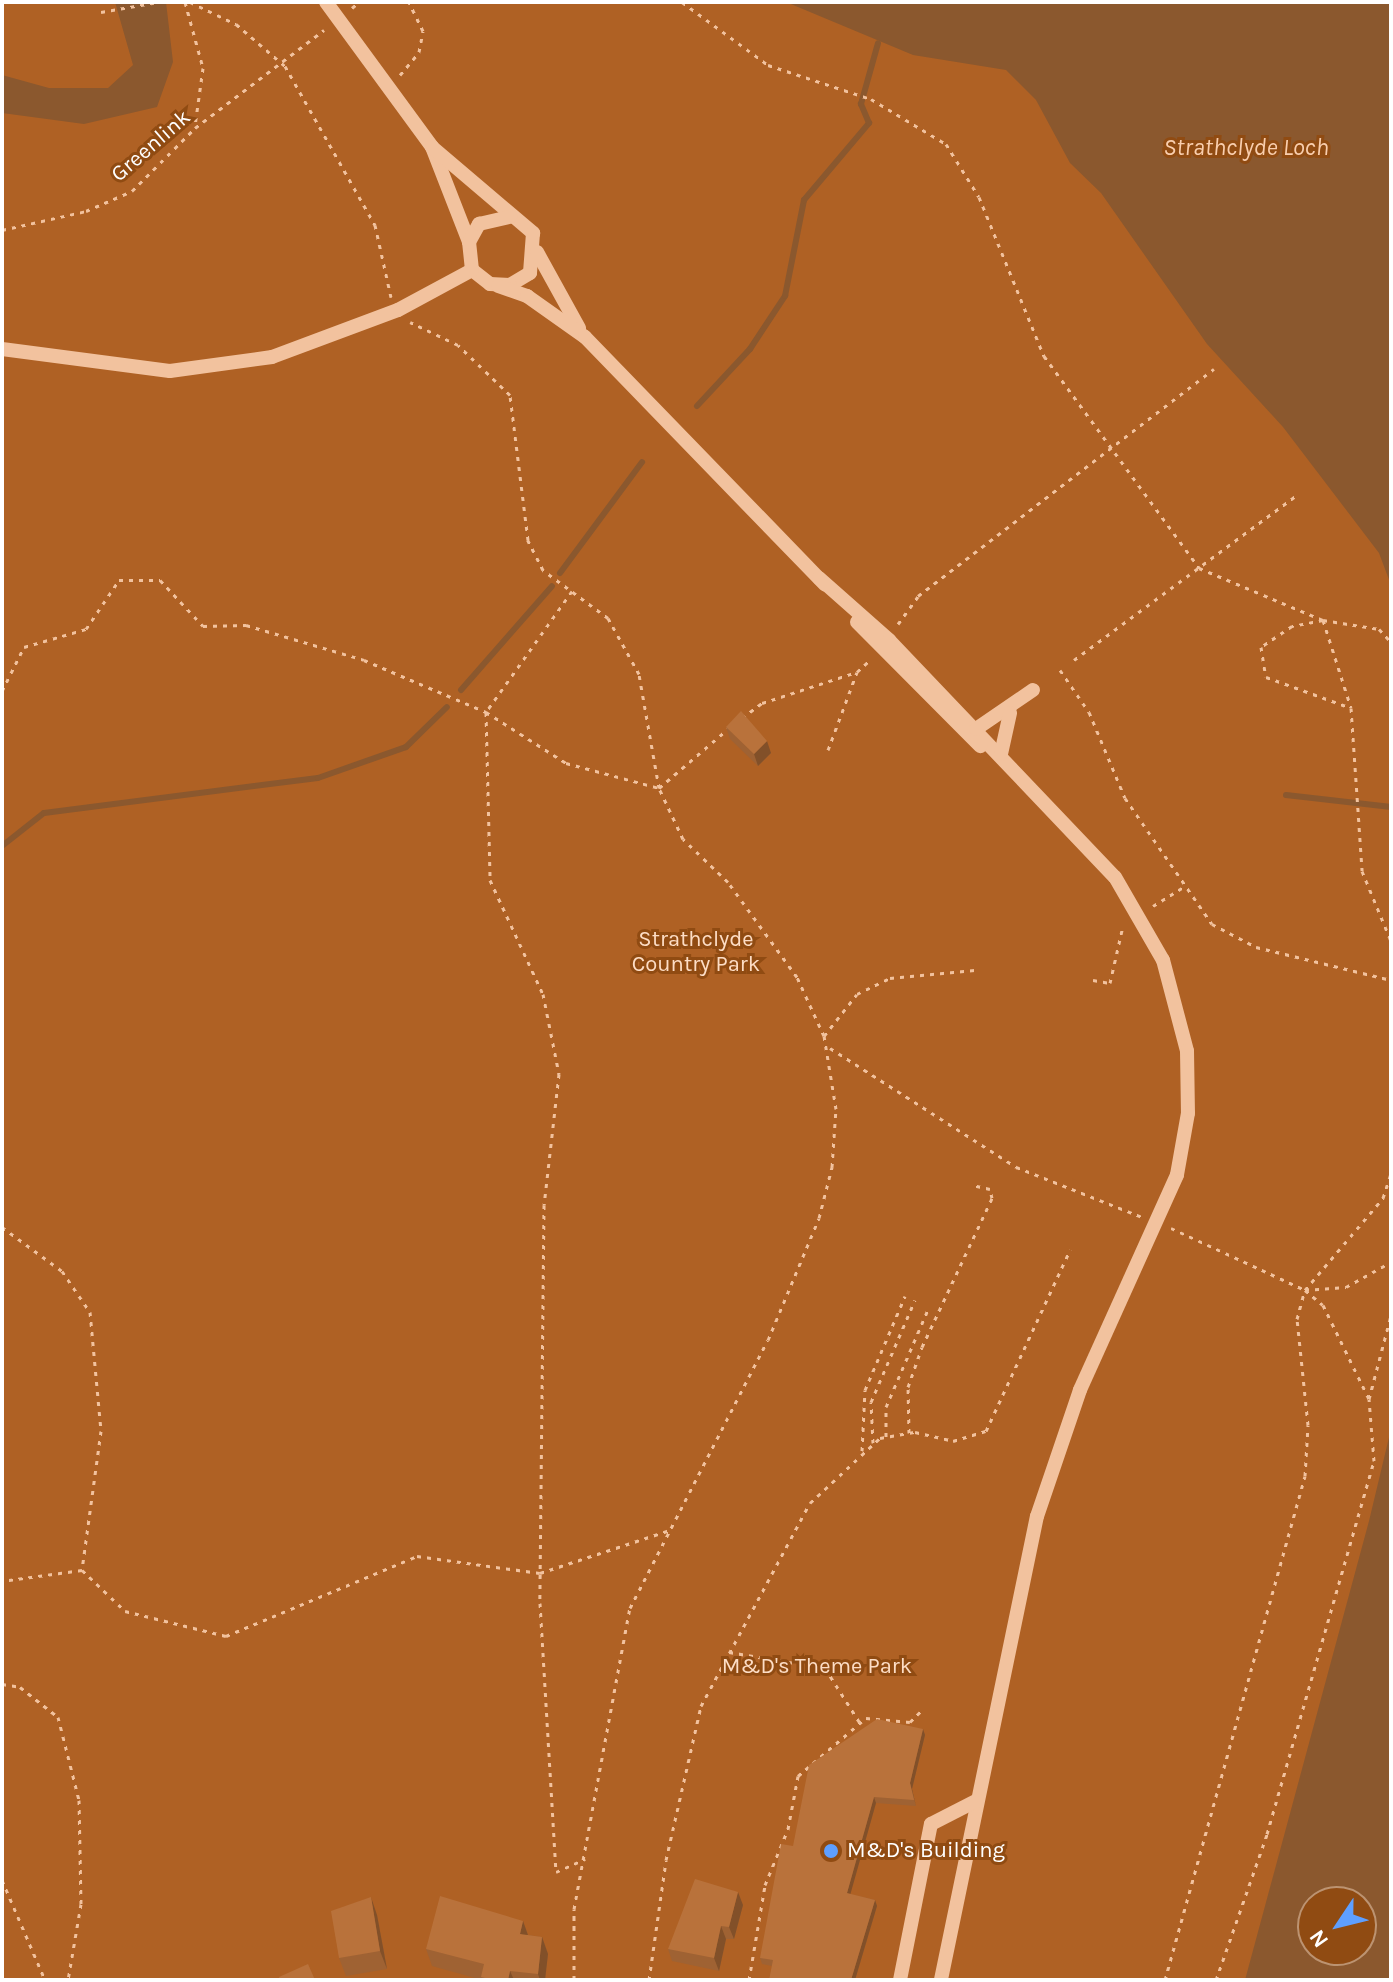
<!DOCTYPE html>
<html>
<head>
<meta charset="utf-8">
<style>
	body { margin:0 }
	#map { position:relative; width:1393px; height:1982px; overflow:hidden; background:#904b12; font-family:Karla,sans-serif }
	div>[style] { position:absolute }
	[style*='--x'] { left:calc(var(--x)*1px); top:calc(var(--y)*1px); width:calc(var(--w)*1px); rotate:calc(var(--a)*1deg) }
	.green>* { inset:0; background:#af6124 }
	.water>* { inset:0; background:#8b582e }
	.stream>* { height:6px; margin:-3px; padding:0 3px; transform-origin:3px; border-radius:3px; background:#8b582e }
	.path>* { height:3px; margin-top:-1.5px; transform-origin:0; background:repeating-linear-gradient(90deg,#f2c29e 0 4px,transparent 0 10px) }
	.minor>* { height:14px; margin:-7px; padding:0 7px; transform-origin:7px; border-radius:7px; background:#f2c29e }
	.wall>* { inset:0; background:#9f6233 }
	.shaded-wall>* { inset:0; background:#825029 }
	.building>* { inset:0; background:#b9723b }
	.dots>* { width:22px; height:22px; translate:-50% -50%; box-sizing:border-box; border:4px solid #904b12; border-radius:50% }
	span { translate:-50% -50%; white-space:nowrap; text-align:center; line-height:1.15; -webkit-text-stroke:6px #904b12; paint-order:stroke }
	.street-label { font-size:22px; color:#fff }
	.park-label { font-size:22px; color:#fdddc5 }
	.poi-label { font-size:22px; color:#fff }
	.left { translate:0 -50%; text-align:left }
	.water-label { font-size:24px; color:#f9ceae; font-style:italic }
	.frame { position:absolute; inset:0; border:4px solid #fff; pointer-events:none }
	.north { position:absolute; left:1297px; top:1886px; width:80px; height:80px; box-sizing:border-box; background:#904b12; border:2px solid #bc9371; border-radius:50%; rotate:235deg; font-size:22px; font-weight:700; line-height:32px; text-align:center; color:#fff }
	.north::after { content:''; display:block; margin:auto; width:28px; height:36px; background:#5e9fff; clip-path:polygon(50% 0,100% 100%,50% 72%,0 100%) }
</style>
</head>
<body>
<div id="map">
	<div class="green">
		<i style="clip-path:polygon(evenodd,2px 2px,1391px 2px,1391px 1980px,2px 1980px,2px 2px,1313px 1902px,1361px 1902px,1361px 1950px,1313px 1950px,1313px 1902px)"></i>
	</div>
	<div class="water">
		<i style="clip-path:polygon(115px 2px,166px 2px,173px 62px,157px 107px,84px 124px,2px 113px,2px 75px,49px 88px,108px 88px,133px 65px)"></i>
		<i style="clip-path:polygon(786px 2px,1391px 2px,1391px 585px,1379px 553px,1283px 427px,1207px 344px,1101px 193px,1070px 163px,1036px 100px,1006px 70px,913px 55px)"></i>
		<i style="clip-path:polygon(evenodd,1391px 1429px,1391px 1980px,1245px 1980px,1369px 1521px,1391px 1429px,1313px 1902px,1361px 1902px,1361px 1950px,1313px 1950px,1313px 1902px)"></i>
	</div>
	<div class="stream">
		<i style="--x:697;--y:406;--w:78;--a:-47.1"></i>
		<i style="--x:750;--y:349;--w:64;--a:-56.6"></i>
		<i style="--x:785;--y:296;--w:98;--a:-78.8"></i>
		<i style="--x:804;--y:200;--w:101;--a:-49.8"></i>
		<i style="--x:869;--y:123;--w:21;--a:-113"></i>
		<i style="--x:861;--y:104;--w:63;--a:-74.4"></i>
		<i style="--x:560;--y:573;--w:138;--a:-53.5"></i>
		<i style="--x:461;--y:690;--w:138;--a:-48.8"></i>
		<i style="--x:1286;--y:795;--w:106;--a:6.5"></i>
		<i style="--x:2;--y:846;--w:53;--a:-38.2"></i>
		<i style="--x:44;--y:813;--w:276;--a:-7.3"></i>
		<i style="--x:318;--y:778;--w:93;--a:-19.4"></i>
		<i style="--x:406;--y:747;--w:57;--a:-44.3"></i>
	</div>
	<div class="path">
		<i style="--x:185;--y:2;--w:68;--a:74.7"></i>
		<i style="--x:203;--y:68;--w:59;--a:97.9"></i>
		<i style="--x:190;--y:2;--w:51;--a:25.6"></i>
		<i style="--x:236;--y:24;--w:65;--a:40.6"></i>
		<i style="--x:285;--y:66;--w:183;--a:60.5"></i>
		<i style="--x:375;--y:225;--w:74;--a:77.5"></i>
		<i style="--x:682;--y:2;--w:107;--a:36.2"></i>
		<i style="--x:768;--y:65;--w:108;--a:18.3"></i>
		<i style="--x:871;--y:99;--w:87;--a:31"></i>
		<i style="--x:946;--y:144;--w:62;--a:58.1"></i>
		<i style="--x:979;--y:197;--w:172;--a:67.8"></i>
		<i style="--x:1044;--y:356;--w:263;--a:53.8"></i>
		<i style="--x:1199;--y:568;--w:134;--a:22.8"></i>
		<i style="--x:1323;--y:620;--w:57;--a:9.1"></i>
		<i style="--x:1379;--y:629;--w:18;--a:47"></i>
		<i style="--x:352;--y:8;--w:9;--a:-41"></i>
		<i style="--x:101;--y:12;--w:58;--a:-10"></i>
		<i style="--x:400;--y:75;--w:30;--a:-50"></i>
		<i style="--x:419;--y:52;--w:21;--a:-79"></i>
		<i style="--x:423;--y:31;--w:32;--a:-116"></i>
		<i style="--x:2;--y:230;--w:86;--a:-12.7"></i>
		<i style="--x:86;--y:211;--w:50;--a:-23.5"></i>
		<i style="--x:132;--y:191;--w:89;--a:-45"></i>
		<i style="--x:195;--y:128;--w:162;--a:-37.2"></i>
		<i style="--x:572;--y:591;--w:148;--a:125.4"></i>
		<i style="--x:486;--y:712;--w:168;--a:88.6"></i>
		<i style="--x:490;--y:880;--w:126;--a:65.1"></i>
		<i style="--x:543;--y:994;--w:82;--a:78.7"></i>
		<i style="--x:559;--y:1074;--w:132;--a:96.5"></i>
		<i style="--x:544;--y:1205;--w:398;--a:90.6"></i>
		<i style="--x:540;--y:1603;--w:269;--a:86.6"></i>
		<i style="--x:556;--y:1872;--w:32;--a:-24"></i>
		<i style="--x:1323;--y:620;--w:92;--a:72.3"></i>
		<i style="--x:1351;--y:708;--w:163;--a:86.1"></i>
		<i style="--x:1362;--y:871;--w:76;--a:67.5"></i>
		<i style="--x:1323;--y:620;--w:32;--a:169"></i>
		<i style="--x:1292;--y:626;--w:37;--a:146"></i>
		<i style="--x:1261;--y:647;--w:30;--a:81"></i>
		<i style="--x:1266;--y:677;--w:90;--a:20"></i>
		<i style="--x:898;--y:624;--w:34;--a:-54"></i>
		<i style="--x:918;--y:596;--w:373;--a:-37.5"></i>
		<i style="--x:1074;--y:660;--w:279;--a:-36.5"></i>
		<i style="--x:1060;--y:670;--w:51;--a:55.4"></i>
		<i style="--x:1089;--y:712;--w:93;--a:67.3"></i>
		<i style="--x:1125;--y:798;--w:153;--a:55.4"></i>
		<i style="--x:1212;--y:924;--w:50;--a:27.6"></i>
		<i style="--x:1256;--y:947;--w:139;--a:13.7"></i>
		<i style="--x:2;--y:691;--w:49;--a:-63.4"></i>
		<i style="--x:24;--y:647;--w:65;--a:-16.2"></i>
		<i style="--x:86;--y:629;--w:59;--a:-56"></i>
		<i style="--x:119;--y:580;--w:41;--a:0"></i>
		<i style="--x:160;--y:580;--w:63;--a:46.9"></i>
		<i style="--x:203;--y:626;--w:43;--a:-1.3"></i>
		<i style="--x:246;--y:625;--w:123;--a:16.5"></i>
		<i style="--x:364;--y:660;--w:133;--a:23.1"></i>
		<i style="--x:486;--y:712;--w:95;--a:32.5"></i>
		<i style="--x:566;--y:763;--w:96;--a:15"></i>
		<i style="--x:659;--y:788;--w:116;--a:-100"></i>
		<i style="--x:639;--y:674;--w:64;--a:-119"></i>
		<i style="--x:608;--y:618;--w:81;--a:-143.6"></i>
		<i style="--x:543;--y:570;--w:34;--a:-117"></i>
		<i style="--x:528;--y:540;--w:146;--a:-97.1"></i>
		<i style="--x:510;--y:395;--w:72;--a:-136.1"></i>
		<i style="--x:458;--y:345;--w:53;--a:-154.4"></i>
		<i style="--x:742;--y:718;--w:25;--a:-37"></i>
		<i style="--x:762;--y:703;--w:100;--a:-18.1"></i>
		<i style="--x:857;--y:672;--w:19;--a:-43"></i>
		<i style="--x:828;--y:750;--w:83;--a:-69.6"></i>
		<i style="--x:1153;--y:906;--w:36;--a:-32"></i>
		<i style="--x:1093;--y:980;--w:17;--a:10"></i>
		<i style="--x:1110;--y:983;--w:58;--a:-77.2"></i>
		<i style="--x:824;--y:1036;--w:53;--a:-51.8"></i>
		<i style="--x:857;--y:994;--w:37;--a:-26"></i>
		<i style="--x:890;--y:978;--w:85;--a:-5.4"></i>
		<i style="--x:830;--y:1048;--w:221;--a:32.6"></i>
		<i style="--x:1016;--y:1167;--w:136;--a:21.6"></i>
		<i style="--x:2;--y:1227;--w:74;--a:36.3"></i>
		<i style="--x:62;--y:1271;--w:50;--a:55.7"></i>
		<i style="--x:90;--y:1312;--w:120;--a:84.7"></i>
		<i style="--x:101;--y:1431;--w:140;--a:97.8"></i>
		<i style="--x:82;--y:1570;--w:81;--a:172.2"></i>
		<i style="--x:1171;--y:1228;--w:148;--a:24.8"></i>
		<i style="--x:1305;--y:1290;--w:23;--a:40"></i>
		<i style="--x:1323;--y:1305;--w:105;--a:63.9"></i>
		<i style="--x:1305;--y:1290;--w:41;--a:-4.2"></i>
		<i style="--x:1346;--y:1287;--w:51;--a:-29.1"></i>
		<i style="--x:909;--y:1433;--w:46;--a:-91.2"></i>
		<i style="--x:908;--y:1387;--w:42;--a:-70.7"></i>
		<i style="--x:922;--y:1347;--w:165;--a:-64.8"></i>
		<i style="--x:992;--y:1198;--w:9;--a:-103"></i>
		<i style="--x:990;--y:1189;--w:18;--a:-167"></i>
		<i style="--x:886;--y:1437;--w:30;--a:-90"></i>
		<i style="--x:886;--y:1407;--w:109;--a:-66.7"></i>
		<i style="--x:873;--y:1443;--w:41;--a:-92.8"></i>
		<i style="--x:871;--y:1402;--w:111;--a:-66.7"></i>
		<i style="--x:862;--y:1451;--w:61;--a:-87.2"></i>
		<i style="--x:865;--y:1390;--w:102;--a:-66.9"></i>
		<i style="--x:82;--y:1570;--w:59;--a:43.6"></i>
		<i style="--x:125;--y:1611;--w:104;--a:13.9"></i>
		<i style="--x:226;--y:1636;--w:207;--a:-22.7"></i>
		<i style="--x:417;--y:1556;--w:124;--a:7.9"></i>
		<i style="--x:540;--y:1573;--w:137;--a:-18.3"></i>
		<i style="--x:729;--y:1652;--w:97;--a:9.5"></i>
		<i style="--x:825;--y:1668;--w:65;--a:57.5"></i>
		<i style="--x:2;--y:1684;--w:18;--a:9"></i>
		<i style="--x:20;--y:1687;--w:48;--a:38.3"></i>
		<i style="--x:58;--y:1717;--w:86;--a:75.8"></i>
		<i style="--x:79;--y:1800;--w:104;--a:88.9"></i>
		<i style="--x:81;--y:1904;--w:77;--a:99.7"></i>
		<i style="--x:2;--y:1880;--w:109;--a:66.7"></i>
		<i style="--x:574;--y:1980;--w:71;--a:-90"></i>
		<i style="--x:574;--y:1909;--w:306;--a:-79.5"></i>
		<i style="--x:630;--y:1608;--w:301;--a:-62.8"></i>
		<i style="--x:768;--y:1340;--w:132;--a:-67.3"></i>
		<i style="--x:819;--y:1218;--w:53;--a:-75.7"></i>
		<i style="--x:832;--y:1167;--w:58;--a:-86.1"></i>
		<i style="--x:836;--y:1109;--w:74;--a:-99.3"></i>
		<i style="--x:824;--y:1036;--w:65;--a:-114.6"></i>
		<i style="--x:797;--y:977;--w:117;--a:-126"></i>
		<i style="--x:728;--y:882;--w:62;--a:-136.3"></i>
		<i style="--x:683;--y:839;--w:56;--a:-115.2"></i>
		<i style="--x:659;--y:788;--w:92;--a:-40.6"></i>
		<i style="--x:649;--y:1980;--w:121;--a:-81.9"></i>
		<i style="--x:666;--y:1860;--w:158;--a:-77.2"></i>
		<i style="--x:701;--y:1706;--w:230;--a:-61.8"></i>
		<i style="--x:810;--y:1503;--w:96;--a:-42.9"></i>
		<i style="--x:880;--y:1438;--w:36;--a:-10"></i>
		<i style="--x:915;--y:1432;--w:39;--a:13"></i>
		<i style="--x:953;--y:1441;--w:34;--a:-17"></i>
		<i style="--x:986;--y:1431;--w:200;--a:-65.1"></i>
		<i style="--x:749;--y:1980;--w:96;--a:-80.4"></i>
		<i style="--x:765;--y:1885;--w:61;--a:-67.7"></i>
		<i style="--x:788;--y:1829;--w:54;--a:-79.3"></i>
		<i style="--x:798;--y:1776;--w:89;--a:-40.5"></i>
		<i style="--x:866;--y:1718;--w:44;--a:5.2"></i>
		<i style="--x:910;--y:1722;--w:18;--a:-45"></i>
		<i style="--x:1165;--y:1980;--w:523;--a:-74.48"></i>
		<i style="--x:1305;--y:1476;--w:51;--a:-86.6"></i>
		<i style="--x:1308;--y:1425;--w:107;--a:-95.9"></i>
		<i style="--x:1297;--y:1319;--w:30;--a:-75"></i>
		<i style="--x:1305;--y:1290;--w:121;--a:-49.7"></i>
		<i style="--x:1383;--y:1198;--w:26;--a:-72"></i>
		<i style="--x:1216;--y:1980;--w:155;--a:-70.7"></i>
		<i style="--x:1267;--y:1834;--w:388;--a:-74"></i>
		<i style="--x:1374;--y:1461;--w:62;--a:-94.6"></i>
		<i style="--x:1369;--y:1399;--w:87;--a:-75.3"></i>
	</div>
	<div class="minor">
		<i style="--x:326;--y:2;--w:180;--a:53.8"></i>
		<i style="--x:432;--y:147;--w:102;--a:68.7"></i>
		<i style="--x:432;--y:147;--w:133;--a:40.4"></i>
		<i style="--x:533;--y:233;--w:40;--a:94.3"></i>
		<i style="--x:530;--y:273;--w:23;--a:149"></i>
		<i style="--x:510;--y:285;--w:20;--a:-177"></i>
		<i style="--x:490;--y:284;--w:23;--a:-142"></i>
		<i style="--x:472;--y:270;--w:28;--a:-96"></i>
		<i style="--x:469;--y:242;--w:21;--a:-61"></i>
		<i style="--x:479;--y:224;--w:32;--a:-13"></i>
		<i style="--x:537;--y:252;--w:87;--a:61.1"></i>
		<i style="--x:498;--y:286;--w:31;--a:19"></i>
		<i style="--x:527;--y:296;--w:71;--a:35.3"></i>
		<i style="--x:585;--y:337;--w:345;--a:45.9"></i>
		<i style="--x:2;--y:349;--w:169;--a:7.5"></i>
		<i style="--x:170;--y:371;--w:103;--a:-7.8"></i>
		<i style="--x:272;--y:357;--w:134;--a:-20.5"></i>
		<i style="--x:398;--y:310;--w:84;--a:-28.4"></i>
		<i style="--x:819;--y:578;--w:94;--a:41.5"></i>
		<i style="--x:889;--y:640;--w:327;--a:46.4"></i>
		<i style="--x:1115;--y:877;--w:96;--a:60"></i>
		<i style="--x:1163;--y:960;--w:94;--a:75.2"></i>
		<i style="--x:1187;--y:1051;--w:62;--a:89.1"></i>
		<i style="--x:1188;--y:1113;--w:63;--a:100.1"></i>
		<i style="--x:1177;--y:1175;--w:236;--a:114.3"></i>
		<i style="--x:1080;--y:1390;--w:133;--a:108.8"></i>
		<i style="--x:1037;--y:1516;--w:474;--a:101.7"></i>
		<i style="--x:857;--y:622;--w:175;--a:45.2"></i>
		<i style="--x:976;--y:729;--w:69;--a:-34.4"></i>
		<i style="--x:1001;--y:754;--w:42;--a:-77.6"></i>
		<i style="--x:900;--y:1980;--w:159;--a:-78.8"></i>
		<i style="--x:931;--y:1824;--w:51;--a:-27.1"></i>
	</div>
	<div class="wall">
		<i style="clip-path:polygon(726px 727px,771px 753px,758px 766px,730px 739px)"></i>
		<i style="clip-path:polygon(923px 1729px,925px 1735px,912px 1789px,916px 1806px,876px 1803px,850px 1894px,875px 1900px,877px 1906px,855px 1980px,769px 1980px,772px 1966px,762px 1964px,760px 1958px,793px 1846px)"></i>
		<i style="clip-path:polygon(743px 1905px,734px 1939px,726px 1939px,719px 1971px,672px 1961px,668px 1949px)"></i>
		<i style="clip-path:polygon(377px 1915px,387px 1969px,346px 1976px,339px 1958px)"></i>
		<i style="clip-path:polygon(523px 1921px,528px 1935px,542px 1937px,548px 1954px,545px 1980px,482px 1980px,432px 1966px,426px 1949px)"></i>
	</div>
	<div class="shaded-wall">
		<i style="clip-path:polygon(767px 741px,771px 753px,758px 766px,754px 754px)"></i>
		<i style="clip-path:polygon(923px 1729px,925px 1735px,912px 1789px,916px 1806px,910px 1783px)"></i>
		<i style="clip-path:polygon(874px 1797px,876px 1803px,849px 1899px,847px 1893px)"></i>
		<i style="clip-path:polygon(738px 1892px,743px 1905px,734px 1939px,729px 1927px)"></i>
		<i style="clip-path:polygon(371px 1897px,377px 1915px,387px 1969px,380px 1951px)"></i>
		<i style="clip-path:polygon(875px 1900px,877px 1906px,855px 1980px,851px 1980px)"></i>
		<i style="clip-path:polygon(523px 1921px,529px 1938px,520px 1934px)"></i>
		<i style="clip-path:polygon(721px 1926px,726px 1939px,719px 1971px,714px 1958px)"></i>
		<i style="clip-path:polygon(542px 1937px,548px 1954px,545px 1980px,540px 1980px,538px 1974px)"></i>
		<i style="clip-path:polygon(510px 1971px,514px 1980px,508px 1980px)"></i>
	</div>
	<div class="building">
		<i style="clip-path:polygon(741px 711px,767px 741px,754px 754px,726px 727px)"></i>
		<i style="clip-path:polygon(877px 1719px,923px 1729px,910px 1783px,914px 1800px,874px 1797px,847px 1893px,875px 1900px,851px 1980px,769px 1980px,773px 1960px,760px 1958px,781px 1844px,793px 1846px,809px 1765px)"></i>
		<i style="clip-path:polygon(695px 1879px,738px 1892px,729px 1927px,721px 1926px,714px 1958px,668px 1949px)"></i>
		<i style="clip-path:polygon(440px 1896px,523px 1921px,520px 1934px,542px 1937px,538px 1974px,510px 1971px,508px 1980px,493px 1980px,481px 1977px,484px 1964px,426px 1949px)"></i>
		<i style="clip-path:polygon(371px 1897px,380px 1951px,339px 1958px,331px 1911px)"></i>
		<i style="clip-path:polygon(308px 1964px,315px 1980px,280px 1980px,279px 1977px)"></i>
	</div>
	<div class="dots">
		<i style="left:831px;top:1851px;background:#5e9fff"></i>
	</div>
	<div class="street-label">
		<span style="left:151px;top:146px;rotate:-41deg">Greenlink</span>
	</div>
	<div class="park-label">
		<span style="left:696px;top:952px">Strathclyde<br>Country Park</span>
		<span style="left:817px;top:1667px">M&amp;D's Theme Park</span>
	</div>
	<div class="poi-label">
		<span class="left" style="left:847px;top:1851px">M&amp;D's Building</span>
	</div>
	<div class="water-label">
		<span style="left:1246px;top:148px">Strathclyde Loch</span>
	</div>
	<div class="frame"></div>
	<div class="north">N</div>
</div>
</body>
</html>
